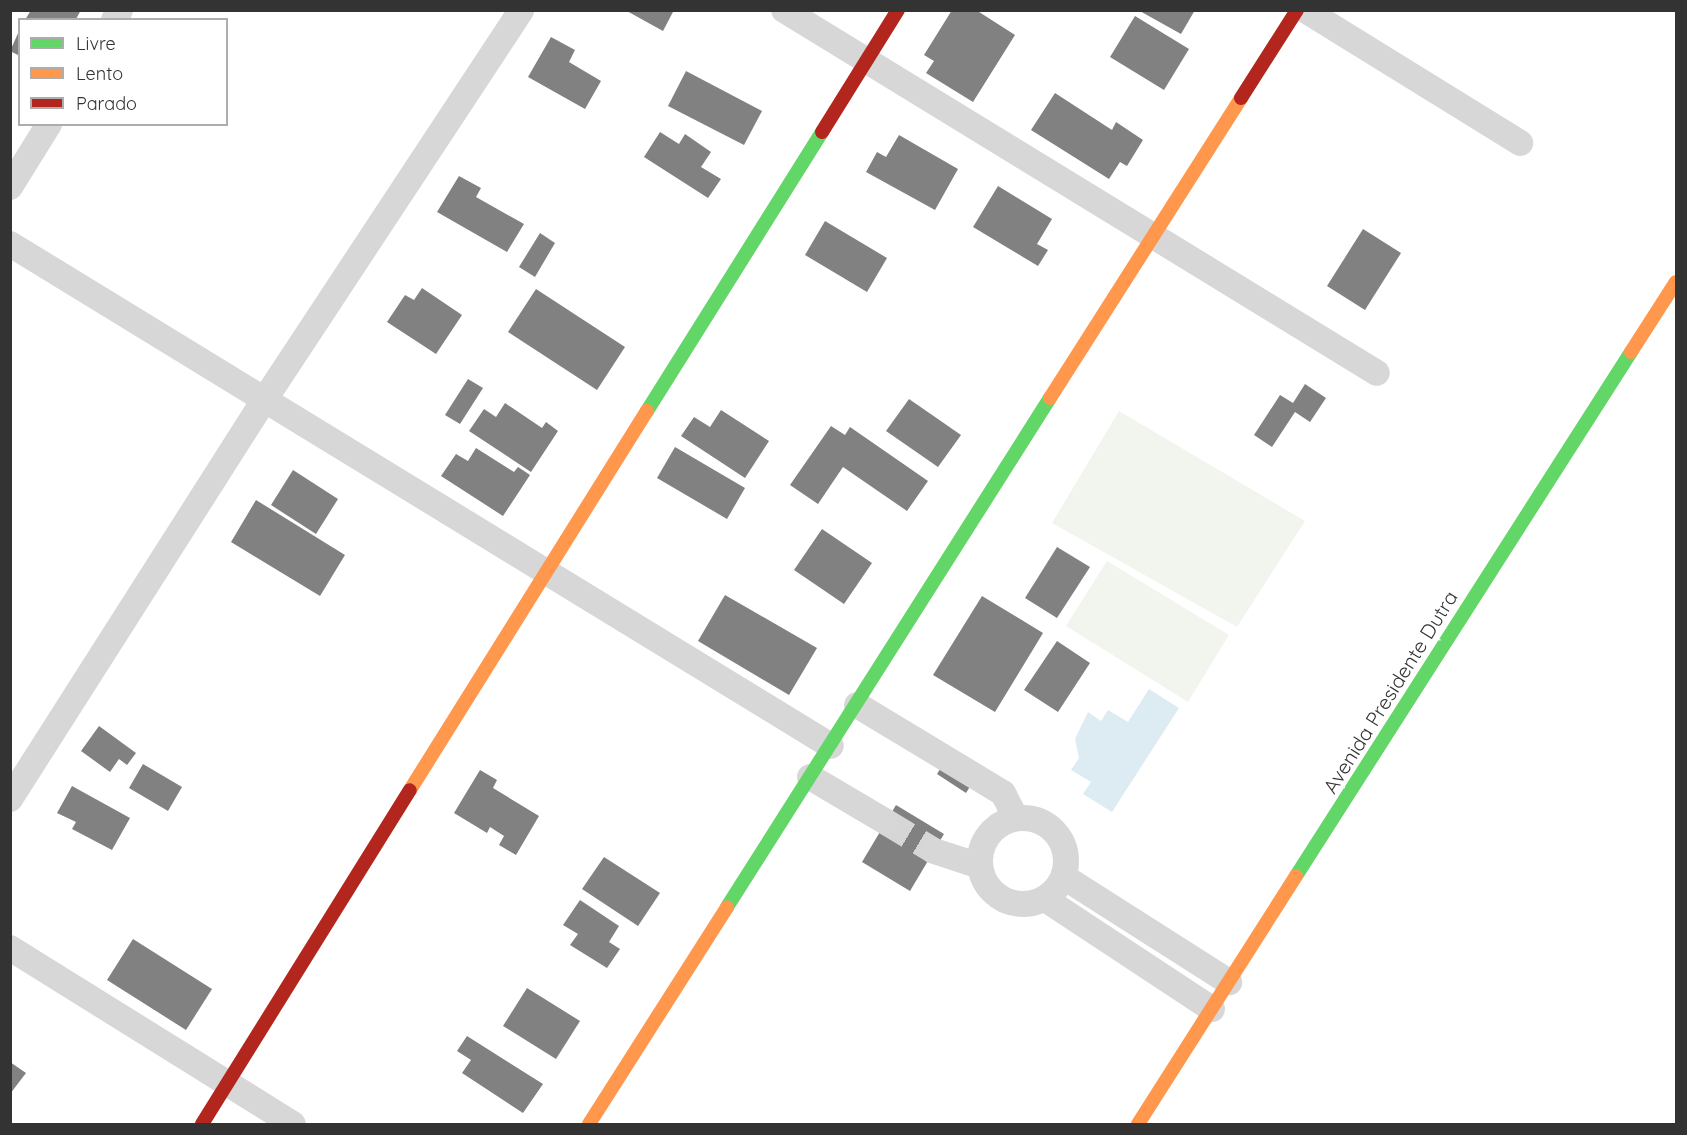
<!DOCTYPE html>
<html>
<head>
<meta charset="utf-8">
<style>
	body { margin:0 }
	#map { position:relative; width:1687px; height:1135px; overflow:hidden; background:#fff; font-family:Quicksand,sans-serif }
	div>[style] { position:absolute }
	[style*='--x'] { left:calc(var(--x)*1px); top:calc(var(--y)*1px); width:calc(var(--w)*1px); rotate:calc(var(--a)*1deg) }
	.green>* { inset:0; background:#f1f5ed }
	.water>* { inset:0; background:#ddebf3 }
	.building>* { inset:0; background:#818181 }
	.street-tunnel>* { height:26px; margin-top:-13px; transform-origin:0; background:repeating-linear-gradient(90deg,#d6d6d6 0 26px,transparent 0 39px) }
	.street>* { height:26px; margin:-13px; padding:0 13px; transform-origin:13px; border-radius:13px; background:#d7d7d7 }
	.street>.ring { margin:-13px; padding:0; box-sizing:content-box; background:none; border:26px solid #d7d7d7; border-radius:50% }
	.fast>* { height:14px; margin:-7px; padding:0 7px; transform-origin:7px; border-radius:7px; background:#63d668 }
	.slow>* { height:14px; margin:-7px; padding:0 7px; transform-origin:7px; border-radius:7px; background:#ff974d }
	.jam>* { height:14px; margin:-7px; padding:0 7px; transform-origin:7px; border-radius:7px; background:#b3261e }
	span { translate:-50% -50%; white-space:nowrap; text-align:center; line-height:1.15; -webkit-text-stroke:6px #fff; paint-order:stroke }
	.street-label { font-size:20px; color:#333 }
	.frame { position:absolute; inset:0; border:12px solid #333; pointer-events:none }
	.legend { position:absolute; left:18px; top:18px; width:210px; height:108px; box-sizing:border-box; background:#fff; border:2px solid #adadad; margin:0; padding:8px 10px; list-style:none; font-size:18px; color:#333 }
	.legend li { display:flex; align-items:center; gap:12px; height:30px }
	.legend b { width:30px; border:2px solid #adadad }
</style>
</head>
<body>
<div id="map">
	<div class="green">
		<i style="clip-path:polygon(1119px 411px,1305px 521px,1237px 627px,1052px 523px)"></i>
		<i style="clip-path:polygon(1107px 561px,1229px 635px,1188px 702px,1066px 626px)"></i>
	</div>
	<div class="water">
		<i style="clip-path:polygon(1149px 689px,1179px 708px,1112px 812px,1083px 794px,1091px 782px,1071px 770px,1079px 758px,1075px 739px,1088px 712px,1101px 721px,1108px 710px,1128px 722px)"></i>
	</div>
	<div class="building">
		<i style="clip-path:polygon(31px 10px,81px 10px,76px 19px,25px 20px)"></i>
		<i style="clip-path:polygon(625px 10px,674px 10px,663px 31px)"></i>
		<i style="clip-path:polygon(952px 10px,976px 10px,1015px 35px,973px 102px,926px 73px,934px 61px,924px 55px)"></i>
		<i style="clip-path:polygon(1138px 10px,1195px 10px,1181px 34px)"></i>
		<i style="clip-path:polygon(1135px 16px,1189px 49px,1164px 90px,1110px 57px)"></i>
		<i style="clip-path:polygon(20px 29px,20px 56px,10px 51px)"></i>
		<i style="clip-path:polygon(551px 37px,575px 50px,569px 62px,601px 81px,585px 109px,528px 77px)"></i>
		<i style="clip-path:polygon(686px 71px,762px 111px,744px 145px,668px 106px)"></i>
		<i style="clip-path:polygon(1055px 93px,1112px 130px,1116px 122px,1143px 140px,1127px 166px,1120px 162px,1109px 179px,1031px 130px)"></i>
		<i style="clip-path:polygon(660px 132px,679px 144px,685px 134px,711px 152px,701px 167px,721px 179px,708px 198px,644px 157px)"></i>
		<i style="clip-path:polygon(899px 135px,958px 169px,935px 210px,866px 172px,877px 152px,886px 157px)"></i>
		<i style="clip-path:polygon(459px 176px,481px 188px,476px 197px,524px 224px,507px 252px,437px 212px)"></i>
		<i style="clip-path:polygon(998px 186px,1052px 219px,1037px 244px,1048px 250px,1038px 266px,973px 227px)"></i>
		<i style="clip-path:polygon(825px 221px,887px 258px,867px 292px,805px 255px)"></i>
		<i style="clip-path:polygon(1363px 229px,1401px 253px,1365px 310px,1327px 286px)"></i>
		<i style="clip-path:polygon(540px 233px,555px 243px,535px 277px,519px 267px)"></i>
		<i style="clip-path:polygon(422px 288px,462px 315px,436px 354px,387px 322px,405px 295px,414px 300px)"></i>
		<i style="clip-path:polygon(536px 289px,625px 347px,597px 390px,508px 332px)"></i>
		<i style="clip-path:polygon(468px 379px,483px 388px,460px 424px,445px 415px)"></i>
		<i style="clip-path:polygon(1305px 384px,1326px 398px,1310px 422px,1295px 412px,1272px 447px,1254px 435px,1280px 395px,1293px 403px)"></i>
		<i style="clip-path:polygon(909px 399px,961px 435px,938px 467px,886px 431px)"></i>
		<i style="clip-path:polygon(505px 403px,542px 428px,546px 422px,558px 431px,531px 472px,469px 431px,484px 409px,496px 417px)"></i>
		<i style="clip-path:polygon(721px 410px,769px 441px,745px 478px,681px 436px,694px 417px,710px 427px)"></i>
		<i style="clip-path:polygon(831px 426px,845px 435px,850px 427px,928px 481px,907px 511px,843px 467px,818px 504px,790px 485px)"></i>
		<i style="clip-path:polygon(675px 447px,745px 488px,727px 519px,657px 478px)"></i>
		<i style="clip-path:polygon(476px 448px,514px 472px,518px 467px,530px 475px,503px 516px,441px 476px,456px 454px,468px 461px)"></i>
		<i style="clip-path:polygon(293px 470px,338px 499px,316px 534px,271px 505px)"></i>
		<i style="clip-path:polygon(256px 500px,345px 555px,320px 596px,231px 542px)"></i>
		<i style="clip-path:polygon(822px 529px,872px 563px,844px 604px,794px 570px)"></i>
		<i style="clip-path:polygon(1057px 547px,1090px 567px,1057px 618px,1025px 598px)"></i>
		<i style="clip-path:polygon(725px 595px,817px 648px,789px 695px,698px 641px)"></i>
		<i style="clip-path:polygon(982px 596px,1043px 633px,995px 712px,933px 675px)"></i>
		<i style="clip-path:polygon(1057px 641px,1090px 663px,1058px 712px,1024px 690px)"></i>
		<i style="clip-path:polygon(99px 726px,136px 753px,127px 765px,119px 759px,110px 772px,81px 751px)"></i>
		<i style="clip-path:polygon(143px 764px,182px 787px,168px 811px,129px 788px)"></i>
		<i style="clip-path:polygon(942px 766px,971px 785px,966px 793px,937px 774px)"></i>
		<i style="clip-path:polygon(480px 770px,497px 780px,493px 788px,539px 816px,516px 855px,499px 845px,504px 836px,490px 827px,487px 833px,454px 813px)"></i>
		<i style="clip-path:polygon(72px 786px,130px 818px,112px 850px,72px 829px,76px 822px,57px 813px)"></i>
		<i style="clip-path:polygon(896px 805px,944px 834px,910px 891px,862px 862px)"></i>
		<i style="clip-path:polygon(604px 857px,660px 893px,638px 926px,582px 889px)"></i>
		<i style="clip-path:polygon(580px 900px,619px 926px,609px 942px,620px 949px,607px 968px,570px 945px,578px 934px,563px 925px)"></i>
		<i style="clip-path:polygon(133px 939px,212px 989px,186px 1030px,107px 980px)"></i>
		<i style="clip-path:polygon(527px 988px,580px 1021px,556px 1059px,503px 1026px)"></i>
		<i style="clip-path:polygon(467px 1036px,543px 1084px,523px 1113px,462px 1073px,471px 1060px,457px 1051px)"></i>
		<i style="clip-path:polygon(10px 1062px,26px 1073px,10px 1094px)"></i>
	</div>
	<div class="street-tunnel">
		<i style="--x:886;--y:822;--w:56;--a:31.1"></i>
	</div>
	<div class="street">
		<i style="--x:784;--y:10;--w:695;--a:31.47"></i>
		<i style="--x:1305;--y:10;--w:253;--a:31.7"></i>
		<i style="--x:114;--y:20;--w:12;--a:-59"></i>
		<i style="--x:10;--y:187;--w:74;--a:-58.2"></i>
		<i style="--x:10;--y:244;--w:962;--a:31.44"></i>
		<i style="--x:857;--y:705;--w:170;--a:31.1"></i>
		<i style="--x:1003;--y:793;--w:28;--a:63"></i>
		<i style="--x:810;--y:777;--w:88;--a:30.6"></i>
		<i style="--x:10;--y:799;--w:471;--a:-57.5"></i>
		<i style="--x:263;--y:402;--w:469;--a:-56.6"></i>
		<i class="ring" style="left:980px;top:818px;width:60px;height:60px"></i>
		<i style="--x:934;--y:851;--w:48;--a:18.1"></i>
		<i style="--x:1064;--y:877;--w:196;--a:32.5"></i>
		<i style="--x:1045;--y:899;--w:200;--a:33.4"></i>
		<i style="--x:10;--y:948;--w:333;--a:31.9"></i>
	</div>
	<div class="fast">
		<i style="--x:647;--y:411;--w:329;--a:-57.9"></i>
		<i style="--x:1296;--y:876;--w:622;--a:-57.41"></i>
		<i style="--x:727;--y:907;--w:603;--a:-57.6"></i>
	</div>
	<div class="slow">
		<i style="--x:1631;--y:352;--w:83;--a:-57.3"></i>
		<i style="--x:1050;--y:398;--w:356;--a:-57.5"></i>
		<i style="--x:410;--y:790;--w:447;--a:-58"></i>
		<i style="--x:589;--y:1124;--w:257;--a:-57.5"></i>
		<i style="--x:1138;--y:1124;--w:294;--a:-57.5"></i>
	</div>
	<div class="jam">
		<i style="--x:1241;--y:98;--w:104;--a:-57.5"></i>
		<i style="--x:822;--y:132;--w:144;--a:-58.1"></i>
		<i style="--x:202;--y:1124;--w:393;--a:-58.1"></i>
	</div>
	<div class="street-label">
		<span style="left:1390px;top:692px;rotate:-58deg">Avenida Presidente Dutra</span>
	</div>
	<div class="frame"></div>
	<ul class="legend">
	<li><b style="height:8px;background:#63d668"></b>Livre</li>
	<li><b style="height:8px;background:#ff974d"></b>Lento</li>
	<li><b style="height:8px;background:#b3261e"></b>Parado</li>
	</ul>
</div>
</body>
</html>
